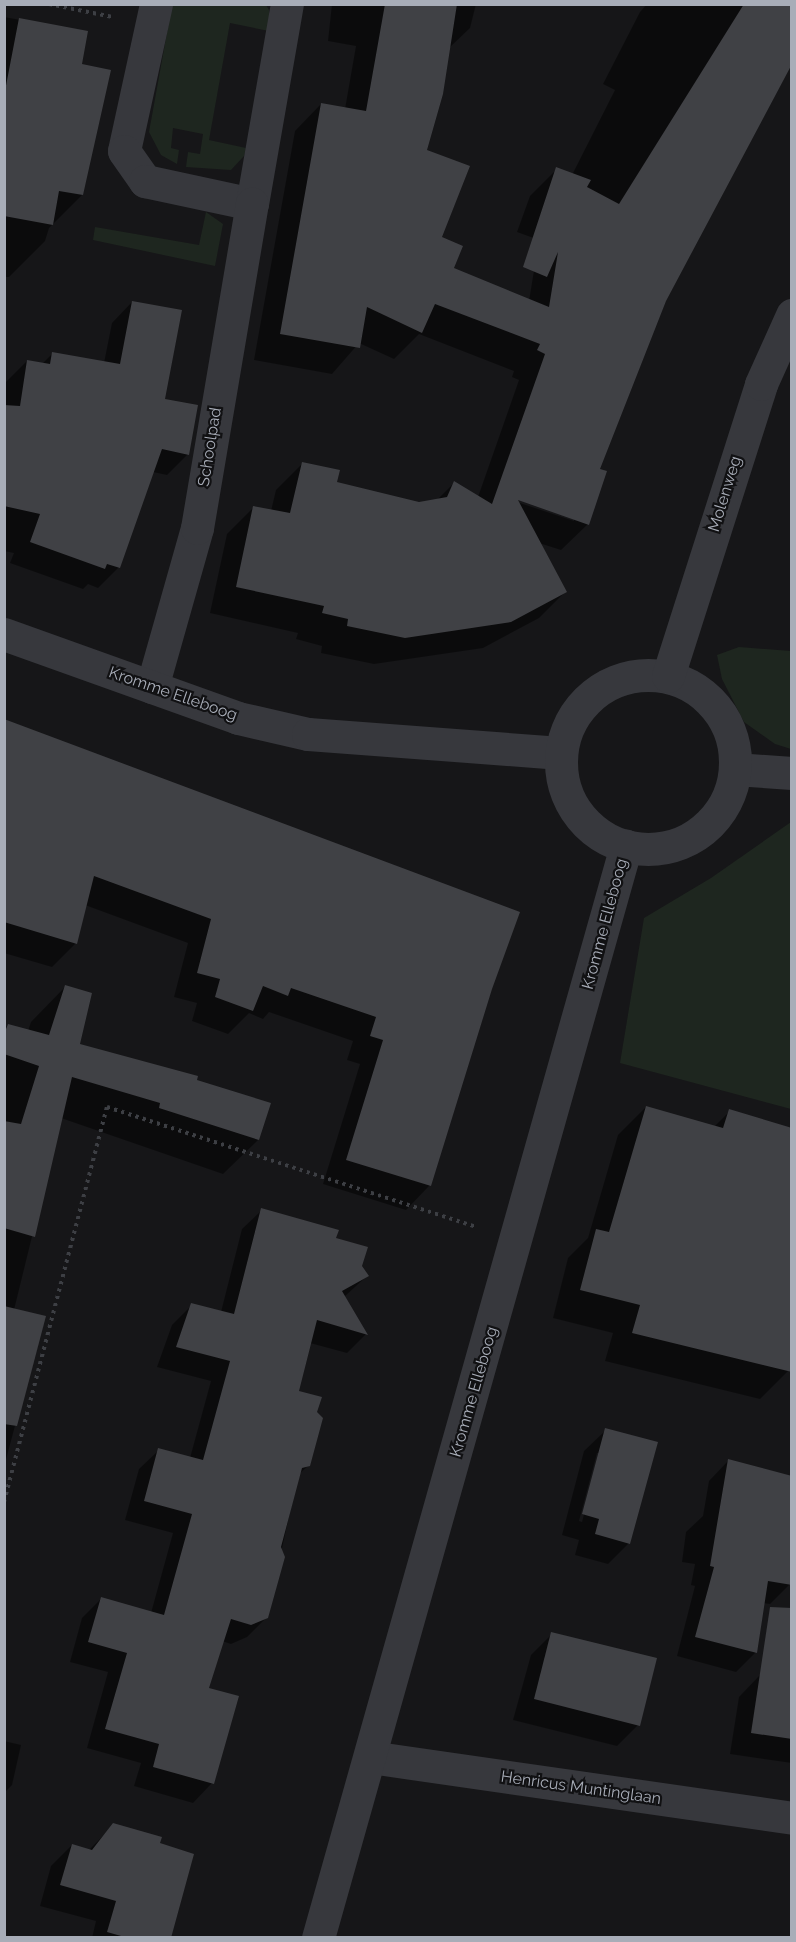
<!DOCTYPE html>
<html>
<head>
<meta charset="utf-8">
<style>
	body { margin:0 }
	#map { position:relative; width:796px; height:1942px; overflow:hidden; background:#161618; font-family:Raleway,sans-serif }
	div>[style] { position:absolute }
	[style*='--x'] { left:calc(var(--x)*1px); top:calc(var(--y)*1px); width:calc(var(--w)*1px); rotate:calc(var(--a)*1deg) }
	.green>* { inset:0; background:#1e261f }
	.shadow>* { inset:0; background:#0007 }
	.building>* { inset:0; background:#404145 }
	.path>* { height:4px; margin-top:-2px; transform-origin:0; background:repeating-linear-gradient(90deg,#3d3f44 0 3px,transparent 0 7.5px) }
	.minor>* { height:33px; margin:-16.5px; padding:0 16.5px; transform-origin:16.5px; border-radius:16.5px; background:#37383d }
	.tertiary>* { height:33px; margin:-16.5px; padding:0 16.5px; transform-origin:16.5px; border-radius:16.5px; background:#37383d }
	.tertiary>.ring { margin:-16.5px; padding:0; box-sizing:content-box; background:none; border:33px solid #37383d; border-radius:50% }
	span { translate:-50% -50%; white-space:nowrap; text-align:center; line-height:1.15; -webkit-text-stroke:4.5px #111113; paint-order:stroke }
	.street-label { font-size:16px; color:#a8adb8 }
	.frame { position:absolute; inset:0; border:6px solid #a8adb8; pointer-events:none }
</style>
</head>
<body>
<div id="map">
	<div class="green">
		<i style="clip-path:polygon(172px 5px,266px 5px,269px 10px,269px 31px,230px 23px,209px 140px,246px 148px,244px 156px,231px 170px,186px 167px,188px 152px,200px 154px,203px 134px,173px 128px,171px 148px,179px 150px,177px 164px,161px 155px,149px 132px)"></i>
		<i style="clip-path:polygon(206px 212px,223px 224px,215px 266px,93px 240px,95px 227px,199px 245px)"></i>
		<i style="clip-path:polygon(739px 647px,791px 651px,791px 749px,775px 744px,744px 722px,722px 679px,717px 655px)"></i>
		<i style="clip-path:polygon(791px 822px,791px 1109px,620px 1063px,644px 918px,711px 878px)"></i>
	</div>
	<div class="shadow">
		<i style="clip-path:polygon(evenodd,332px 4px,476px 4px,470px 28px,448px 49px,426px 151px,440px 238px,452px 269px,529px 301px,539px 240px,517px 232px,530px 196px,557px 169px,572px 175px,615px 90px,603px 84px,640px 12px,647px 4px,792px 4px,665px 300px,598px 470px,588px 524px,561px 550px,539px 543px,565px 592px,539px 618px,483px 648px,374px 664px,321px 653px,322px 646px,296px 639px,298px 633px,210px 613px,227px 534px,254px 507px,271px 511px,276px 490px,302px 464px,336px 483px,419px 504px,437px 500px,454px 483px,478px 497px,519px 380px,512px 377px,514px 371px,419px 334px,394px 359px,359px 343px,332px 374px,254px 360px,295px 131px,321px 104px,345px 109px,356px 46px,328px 41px,332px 4px,512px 497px,574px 518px,574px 521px,511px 500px,512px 497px)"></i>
		<i style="clip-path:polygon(4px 17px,87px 32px,81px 66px,82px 195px,49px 228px,45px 241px,9px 277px,4px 277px)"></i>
		<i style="clip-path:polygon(132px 302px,163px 400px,188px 454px,167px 475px,153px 472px,119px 567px,98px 588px,88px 584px,83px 589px,10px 563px,14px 553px,4px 551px,6px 382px,27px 361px,42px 364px,53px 353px,104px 363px,112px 323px)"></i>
		<i style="clip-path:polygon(4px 720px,490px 989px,429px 1186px,406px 1210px,323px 1184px,360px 1064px,347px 1060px,353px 1041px,269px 1012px,263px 1019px,249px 1013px,228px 1034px,192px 1021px,197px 1003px,174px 997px,188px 943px,85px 905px,76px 943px,52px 967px,4px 953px)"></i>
		<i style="clip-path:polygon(65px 987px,78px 1045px,195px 1081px,258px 1140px,223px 1174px,61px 1118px,14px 1310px,44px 1317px,4px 1467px,4px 1029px,8px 1025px,28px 1031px,31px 1022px)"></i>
		<i style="clip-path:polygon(646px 1107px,714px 1127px,730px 1111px,788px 1129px,792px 1125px,792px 1355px,788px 1371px,760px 1399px,605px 1361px,613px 1333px,553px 1318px,568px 1258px,588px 1238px,618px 1135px)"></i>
		<i style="clip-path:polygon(262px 1210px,334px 1238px,361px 1266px,367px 1276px,344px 1297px,366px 1334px,347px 1353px,310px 1343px,297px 1392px,315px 1412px,309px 1465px,298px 1475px,267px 1617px,247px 1637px,231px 1644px,222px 1641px,207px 1689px,212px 1783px,193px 1803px,134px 1786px,141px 1763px,87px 1748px,108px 1672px,70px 1662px,82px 1618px,101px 1599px,151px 1613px,173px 1533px,125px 1520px,139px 1469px,159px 1450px,190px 1458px,211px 1381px,157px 1367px,172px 1325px,192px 1305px,221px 1312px,242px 1229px)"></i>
		<i style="clip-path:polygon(evenodd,606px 1430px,629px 1543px,608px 1564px,575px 1555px,579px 1540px,562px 1535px,584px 1451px,606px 1430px,597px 1453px,600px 1453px,582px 1522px,579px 1521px,597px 1453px)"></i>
		<i style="clip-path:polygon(728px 1461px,790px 1584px,770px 1604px,763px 1603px,755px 1653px,736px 1672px,677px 1656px,695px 1586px,691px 1585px,695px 1564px,682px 1562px,686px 1532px,703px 1516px,709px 1481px)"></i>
		<i style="clip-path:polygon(552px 1634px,638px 1725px,617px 1746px,513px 1720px,531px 1655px)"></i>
		<i style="clip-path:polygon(760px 1675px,792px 1680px,792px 1763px,730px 1754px,739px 1697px)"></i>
		<i style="clip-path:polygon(4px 1741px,21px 1745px,12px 1785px,4px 1793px)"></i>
		<i style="clip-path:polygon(114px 1825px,158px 1844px,169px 1938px,92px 1938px,96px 1921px,40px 1906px,51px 1866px,72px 1845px,89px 1850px)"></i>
	</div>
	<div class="building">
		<i style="clip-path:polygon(385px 4px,457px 4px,443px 94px,427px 150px,470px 166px,442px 237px,463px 246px,454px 268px,549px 307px,558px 252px,547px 277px,523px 267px,556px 167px,591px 180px,587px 187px,619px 204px,744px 4px,792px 4px,792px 64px,666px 301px,600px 469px,607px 471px,589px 525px,518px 500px,567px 592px,511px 622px,405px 638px,347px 626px,348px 619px,322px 613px,324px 606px,236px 587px,253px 506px,290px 513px,302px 462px,340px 470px,337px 482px,419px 502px,447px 497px,454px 481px,492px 504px,545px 354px,537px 350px,540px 344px,435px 304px,422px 333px,367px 307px,360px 348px,280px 334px,321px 103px,366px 111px)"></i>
		<i style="clip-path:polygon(19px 18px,88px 31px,82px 64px,111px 70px,83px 195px,59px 191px,53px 225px,4px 216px,4px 96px)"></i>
		<i style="clip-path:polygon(132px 301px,182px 310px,165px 399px,198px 405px,189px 455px,162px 449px,120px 568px,107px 564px,105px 569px,30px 542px,40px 514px,4px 506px,4px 405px,20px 406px,27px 360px,50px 364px,52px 352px,120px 364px)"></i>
		<i style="clip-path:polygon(4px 719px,520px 912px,492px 989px,431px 1186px,346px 1160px,383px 1040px,370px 1036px,376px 1017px,291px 988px,288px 996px,263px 986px,253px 1011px,215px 997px,220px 979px,197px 973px,211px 919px,94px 876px,77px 944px,4px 922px)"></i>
		<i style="clip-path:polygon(65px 985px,92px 993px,80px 1044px,198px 1076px,197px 1080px,271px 1103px,259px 1140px,159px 1108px,160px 1103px,72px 1077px,35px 1237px,4px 1228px,4px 1121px,21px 1124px,39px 1066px,4px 1054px,4px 1034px,8px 1024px,49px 1035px)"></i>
		<i style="clip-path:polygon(646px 1106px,723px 1128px,729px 1109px,792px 1128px,792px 1372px,632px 1333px,640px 1305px,580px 1290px,596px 1229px,609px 1232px)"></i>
		<i style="clip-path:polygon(261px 1208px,339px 1230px,336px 1238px,368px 1247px,362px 1266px,369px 1276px,342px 1291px,368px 1335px,317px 1320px,299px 1391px,322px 1397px,317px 1412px,323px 1418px,310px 1466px,302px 1468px,281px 1547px,285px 1557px,268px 1618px,251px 1625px,231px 1619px,209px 1688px,239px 1696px,214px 1784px,153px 1767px,159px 1744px,105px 1729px,127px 1653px,88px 1642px,101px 1597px,164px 1615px,192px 1514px,144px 1501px,158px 1448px,203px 1460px,230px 1361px,176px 1347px,191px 1303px,234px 1314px)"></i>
		<i style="clip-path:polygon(4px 1306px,46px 1316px,17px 1426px,4px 1424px)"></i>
		<i style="clip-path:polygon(605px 1428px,658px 1442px,630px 1544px,595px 1534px,599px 1519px,582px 1514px)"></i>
		<i style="clip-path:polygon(728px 1459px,792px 1476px,792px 1585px,768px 1581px,757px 1653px,695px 1637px,714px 1567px,710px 1566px)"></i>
		<i style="clip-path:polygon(770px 1607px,792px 1608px,792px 1739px,751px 1733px)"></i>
		<i style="clip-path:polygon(551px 1632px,657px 1658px,640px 1726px,534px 1699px)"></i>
		<i style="clip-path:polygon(113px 1823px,162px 1837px,160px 1843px,194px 1854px,171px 1938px,128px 1938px,107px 1932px,116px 1901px,60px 1885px,72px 1844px,92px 1850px)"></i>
	</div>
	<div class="path">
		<i style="--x:49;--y:4;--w:65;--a:11.5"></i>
		<i style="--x:4;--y:1502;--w:408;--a:-75.4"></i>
		<i style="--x:107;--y:1107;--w:388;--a:18"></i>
	</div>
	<div class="minor">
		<i style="--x:156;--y:4;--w:150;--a:102.3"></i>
		<i style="--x:124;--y:151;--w:37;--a:55"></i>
		<i style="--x:145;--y:181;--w:109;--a:12.1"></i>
		<i style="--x:252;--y:204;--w:203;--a:-80.1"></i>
		<i style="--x:152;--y:687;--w:165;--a:-74.2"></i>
		<i style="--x:197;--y:528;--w:329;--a:-80.4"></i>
		<i style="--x:735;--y:769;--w:57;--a:4"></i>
		<i style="--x:370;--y:1757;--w:426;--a:8.2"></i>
		<i style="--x:318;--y:1938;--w:1135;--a:-74.25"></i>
	</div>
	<div class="tertiary">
		<i style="--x:4;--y:634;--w:249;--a:19.7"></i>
		<i style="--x:238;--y:718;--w:72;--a:12.9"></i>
		<i style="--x:308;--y:734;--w:253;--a:4.3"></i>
		<i class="ring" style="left:561px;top:675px;width:141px;height:141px"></i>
		<i style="--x:668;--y:676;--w:306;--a:-72.3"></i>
		<i style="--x:761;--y:384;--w:76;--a:-65.8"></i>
	</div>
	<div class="street-label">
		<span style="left:210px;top:447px;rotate:-81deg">Schoolpad</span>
		<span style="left:725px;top:494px;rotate:-73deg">Molenweg</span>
		<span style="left:173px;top:694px;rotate:19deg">Kromme Elleboog</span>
		<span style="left:605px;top:924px;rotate:-75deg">Kromme Elleboog</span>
		<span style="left:474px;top:1392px;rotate:-74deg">Kromme Elleboog</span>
		<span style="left:581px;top:1788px;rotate:8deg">Henricus Muntinglaan</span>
	</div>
	<div class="frame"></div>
</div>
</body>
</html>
